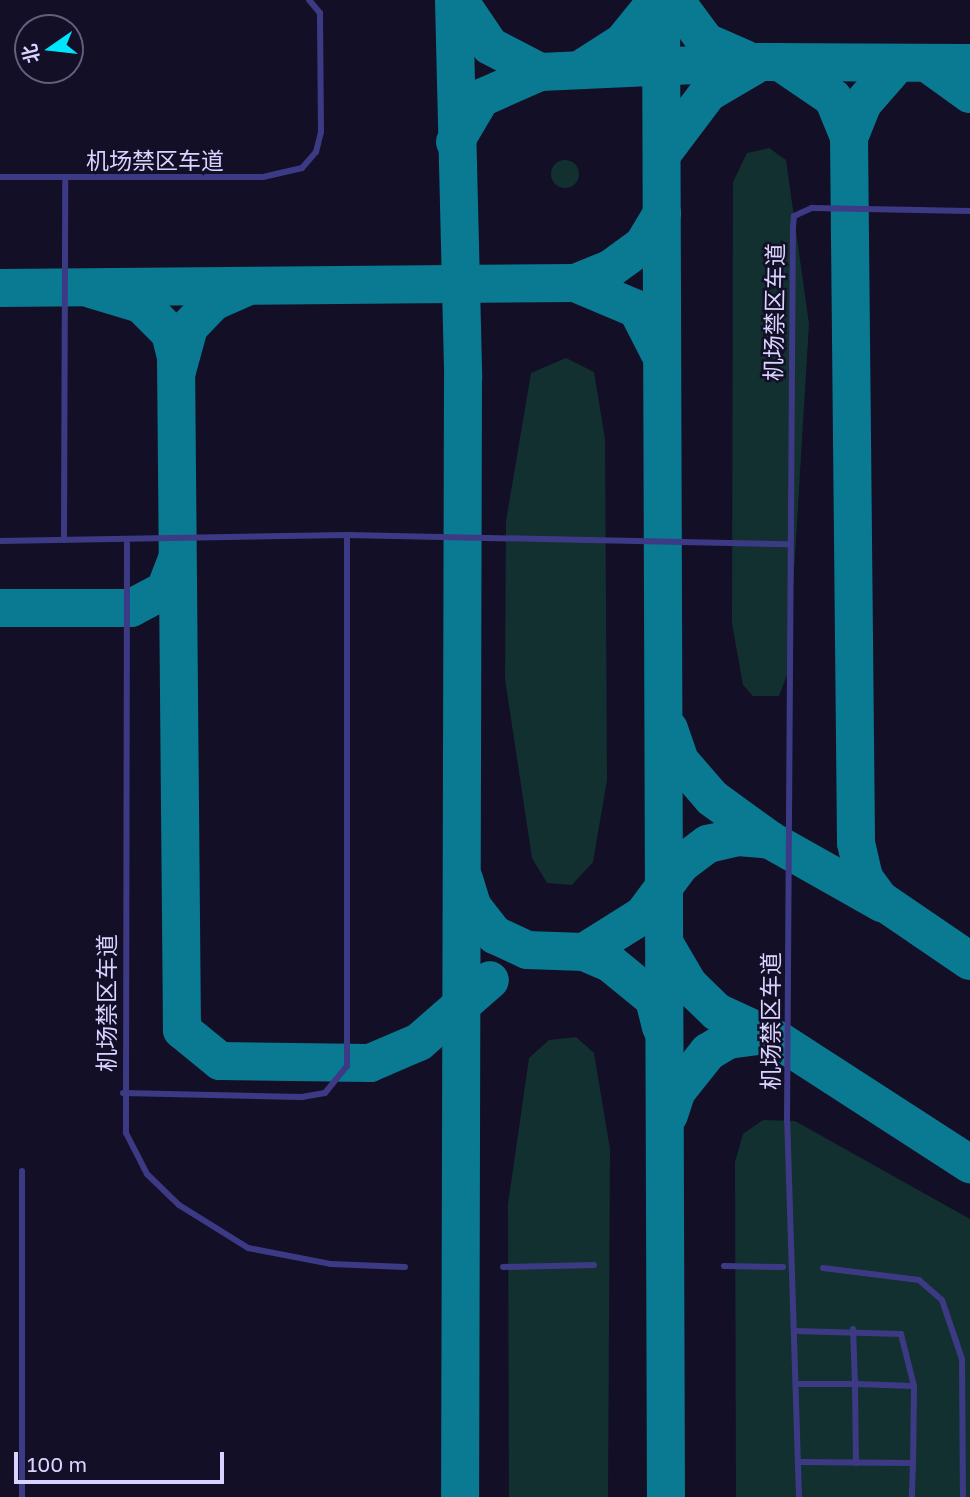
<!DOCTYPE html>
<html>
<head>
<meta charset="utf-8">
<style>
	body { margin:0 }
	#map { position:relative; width:970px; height:1497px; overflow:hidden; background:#130f26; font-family:"Golos Text","Noto Sans SC",sans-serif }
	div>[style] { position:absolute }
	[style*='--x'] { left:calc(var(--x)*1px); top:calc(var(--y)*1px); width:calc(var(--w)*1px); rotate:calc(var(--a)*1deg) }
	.green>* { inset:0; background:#12302f }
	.round { border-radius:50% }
	.taxiway>* { height:38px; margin:-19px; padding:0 19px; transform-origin:19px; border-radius:19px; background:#0a7a92 }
	.lane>* { height:6px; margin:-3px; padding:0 3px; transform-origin:3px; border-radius:3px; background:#3d3a85 }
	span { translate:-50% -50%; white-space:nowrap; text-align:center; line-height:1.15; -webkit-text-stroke:5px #130f26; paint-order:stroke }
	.street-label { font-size:23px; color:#d9d4ff }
	.north { position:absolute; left:14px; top:14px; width:70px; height:70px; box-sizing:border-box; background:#130f26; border:2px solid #625e7d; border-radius:50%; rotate:256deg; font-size:19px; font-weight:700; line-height:28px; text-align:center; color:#d9d4ff }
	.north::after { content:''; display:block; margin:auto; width:24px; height:32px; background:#00e5ff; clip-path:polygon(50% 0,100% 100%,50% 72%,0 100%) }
	.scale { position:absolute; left:14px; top:1452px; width:210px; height:32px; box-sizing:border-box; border:4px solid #d9d4ff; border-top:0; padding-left:9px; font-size:21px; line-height:24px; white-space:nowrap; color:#d9d4ff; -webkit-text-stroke:5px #130f26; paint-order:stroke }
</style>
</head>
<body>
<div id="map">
	<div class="green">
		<i style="clip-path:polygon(769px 148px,786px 160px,809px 324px,788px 672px,779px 696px,753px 696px,743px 685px,732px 623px,733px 182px,747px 153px)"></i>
		<i class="round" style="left:551px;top:160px;width:28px;height:28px"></i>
		<i style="clip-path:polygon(566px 358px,594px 372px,605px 439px,607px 780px,593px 862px,572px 885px,547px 883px,532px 858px,505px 679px,506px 521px,531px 373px)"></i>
		<i style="clip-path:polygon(576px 1037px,594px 1053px,610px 1149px,608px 1497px,509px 1497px,508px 1204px,529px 1058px,549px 1040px)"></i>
		<i style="clip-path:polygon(763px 1120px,795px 1121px,970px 1219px,970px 1497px,736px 1497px,735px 1162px,743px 1134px)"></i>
	</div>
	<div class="taxiway">
		<i style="--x:454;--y:0;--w:378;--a:88.6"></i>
		<i style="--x:463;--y:378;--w:1119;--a:90.15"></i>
		<i style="--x:459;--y:0;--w:55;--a:56"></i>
		<i style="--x:490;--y:46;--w:56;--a:27.5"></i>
		<i style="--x:540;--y:72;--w:222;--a:-2.6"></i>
		<i style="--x:762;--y:62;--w:208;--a:0.3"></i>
		<i style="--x:661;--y:0;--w:1497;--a:89.81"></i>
		<i style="--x:675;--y:0;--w:52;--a:53.6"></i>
		<i style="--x:706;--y:42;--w:43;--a:23.6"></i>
		<i style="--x:780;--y:62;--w:64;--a:34.2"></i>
		<i style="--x:833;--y:98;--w:42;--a:67.7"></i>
		<i style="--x:898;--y:63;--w:53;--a:131.2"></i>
		<i style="--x:863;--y:103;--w:37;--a:112"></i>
		<i style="--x:849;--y:137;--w:706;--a:89.43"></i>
		<i style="--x:856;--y:843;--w:36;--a:77"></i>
		<i style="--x:864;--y:878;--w:26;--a:54"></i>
		<i style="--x:879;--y:899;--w:110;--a:34.3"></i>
		<i style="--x:927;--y:63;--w:53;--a:35.8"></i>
		<i style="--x:581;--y:69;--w:50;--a:-32.7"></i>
		<i style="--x:623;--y:42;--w:54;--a:-51"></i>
		<i style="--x:455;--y:142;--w:51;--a:-59.4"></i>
		<i style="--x:481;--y:98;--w:64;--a:-23.8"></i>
		<i style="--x:662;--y:154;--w:76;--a:-53"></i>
		<i style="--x:708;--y:93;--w:57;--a:-30.6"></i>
		<i style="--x:575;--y:283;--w:67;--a:22.8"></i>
		<i style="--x:637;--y:309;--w:48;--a:62.9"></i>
		<i style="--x:0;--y:288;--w:575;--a:-0.5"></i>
		<i style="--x:575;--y:283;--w:38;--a:-22"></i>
		<i style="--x:610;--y:269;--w:41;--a:-36"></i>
		<i style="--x:643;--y:245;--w:37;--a:-59"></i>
		<i style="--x:91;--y:289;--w:52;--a:16.7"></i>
		<i style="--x:141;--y:304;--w:41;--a:45"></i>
		<i style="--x:170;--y:333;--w:25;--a:76"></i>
		<i style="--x:176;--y:357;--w:673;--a:89.49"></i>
		<i style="--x:182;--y:1030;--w:49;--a:39.2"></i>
		<i style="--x:220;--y:1061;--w:150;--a:0.8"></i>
		<i style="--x:370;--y:1063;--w:53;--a:-23.2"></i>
		<i style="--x:419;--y:1042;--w:94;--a:-41.1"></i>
		<i style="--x:177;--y:371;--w:46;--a:-74.7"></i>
		<i style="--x:189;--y:327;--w:35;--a:-46"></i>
		<i style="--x:213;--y:302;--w:34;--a:-24"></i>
		<i style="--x:0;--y:608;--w:131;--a:0"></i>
		<i style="--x:131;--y:608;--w:38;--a:-28"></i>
		<i style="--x:165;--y:590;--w:34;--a:-69"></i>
		<i style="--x:669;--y:729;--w:34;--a:71"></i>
		<i style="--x:680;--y:761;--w:49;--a:49.1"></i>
		<i style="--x:712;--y:798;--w:72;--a:35.9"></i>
		<i style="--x:770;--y:840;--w:129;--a:29.4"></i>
		<i style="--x:464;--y:879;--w:28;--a:73"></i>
		<i style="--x:472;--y:906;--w:37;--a:52"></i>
		<i style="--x:495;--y:935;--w:35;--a:25"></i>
		<i style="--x:527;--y:950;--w:57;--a:2"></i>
		<i style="--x:584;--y:952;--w:28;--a:23"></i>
		<i style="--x:610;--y:963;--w:57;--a:39.3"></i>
		<i style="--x:654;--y:999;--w:29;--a:76"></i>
		<i style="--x:666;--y:946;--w:45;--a:59.5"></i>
		<i style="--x:689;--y:985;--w:39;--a:44"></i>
		<i style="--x:717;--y:1012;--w:67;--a:24.7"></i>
		<i style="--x:778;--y:1040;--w:229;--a:32.9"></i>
		<i style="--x:584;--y:952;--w:70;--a:-32.1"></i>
		<i style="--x:643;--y:915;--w:64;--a:-53.3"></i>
		<i style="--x:681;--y:864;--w:34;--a:-37"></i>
		<i style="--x:708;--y:844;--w:31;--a:-13"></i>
		<i style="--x:738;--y:837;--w:32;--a:5"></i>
		<i style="--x:669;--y:1115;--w:25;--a:-72"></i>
		<i style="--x:677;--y:1091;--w:50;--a:-51.5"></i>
		<i style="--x:708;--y:1052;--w:23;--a:-31"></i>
		<i style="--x:728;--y:1040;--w:35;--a:-8"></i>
	</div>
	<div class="lane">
		<i style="--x:0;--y:177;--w:263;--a:0"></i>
		<i style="--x:263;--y:177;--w:40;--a:-13"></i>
		<i style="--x:302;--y:168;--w:21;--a:-49"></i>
		<i style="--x:316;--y:152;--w:21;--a:-76"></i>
		<i style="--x:321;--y:132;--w:119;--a:-90.5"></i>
		<i style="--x:320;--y:13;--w:17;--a:-130"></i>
		<i style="--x:64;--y:540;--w:362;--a:-89.8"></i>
		<i style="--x:0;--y:541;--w:347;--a:-1"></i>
		<i style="--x:347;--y:535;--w:442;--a:1.2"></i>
		<i style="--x:127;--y:543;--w:590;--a:90.1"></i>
		<i style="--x:126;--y:1133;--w:46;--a:62.9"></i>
		<i style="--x:147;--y:1174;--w:45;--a:44.1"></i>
		<i style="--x:179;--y:1205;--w:81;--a:31.9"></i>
		<i style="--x:248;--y:1248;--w:85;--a:10.9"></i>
		<i style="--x:331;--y:1264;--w:74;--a:2.3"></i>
		<i style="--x:123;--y:1093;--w:179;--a:1.3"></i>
		<i style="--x:302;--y:1097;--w:23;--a:-10"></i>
		<i style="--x:325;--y:1093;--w:35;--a:-51"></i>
		<i style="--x:347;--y:1066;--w:531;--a:-90"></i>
		<i style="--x:724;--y:1266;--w:59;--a:1"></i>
		<i style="--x:503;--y:1267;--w:91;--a:-1.3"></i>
		<i style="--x:823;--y:1268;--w:97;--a:7.1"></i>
		<i style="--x:919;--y:1280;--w:30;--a:41"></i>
		<i style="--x:942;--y:1300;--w:62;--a:71.3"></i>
		<i style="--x:962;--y:1359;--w:138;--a:89.6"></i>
		<i style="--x:853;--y:1329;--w:55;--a:87.9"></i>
		<i style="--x:855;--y:1384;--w:59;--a:1.9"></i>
		<i style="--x:795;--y:1331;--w:106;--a:1.6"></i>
		<i style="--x:901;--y:1334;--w:54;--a:76"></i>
		<i style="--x:914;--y:1386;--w:77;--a:90.7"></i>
		<i style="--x:797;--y:1384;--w:58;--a:0"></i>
		<i style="--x:855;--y:1384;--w:79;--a:89.3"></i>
		<i style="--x:799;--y:1462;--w:114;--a:0.5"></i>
		<i style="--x:913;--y:1463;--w:34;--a:92"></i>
		<i style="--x:22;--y:1497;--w:326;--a:-90"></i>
		<i style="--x:799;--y:1497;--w:376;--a:-91.8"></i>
		<i style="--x:787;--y:1121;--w:894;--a:-89.62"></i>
		<i style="--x:793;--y:227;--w:11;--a:-85"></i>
		<i style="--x:794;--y:216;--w:20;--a:-24"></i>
		<i style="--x:812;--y:208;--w:158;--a:1.1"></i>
	</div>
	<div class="street-label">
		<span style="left:155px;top:160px">机场禁区车道</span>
		<span style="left:774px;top:312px;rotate:-89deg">机场禁区车道</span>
		<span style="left:106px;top:1003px;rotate:-90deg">机场禁区车道</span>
		<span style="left:770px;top:1021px;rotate:-90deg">机场禁区车道</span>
	</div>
	<div class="north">北</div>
	<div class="scale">100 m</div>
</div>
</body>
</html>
